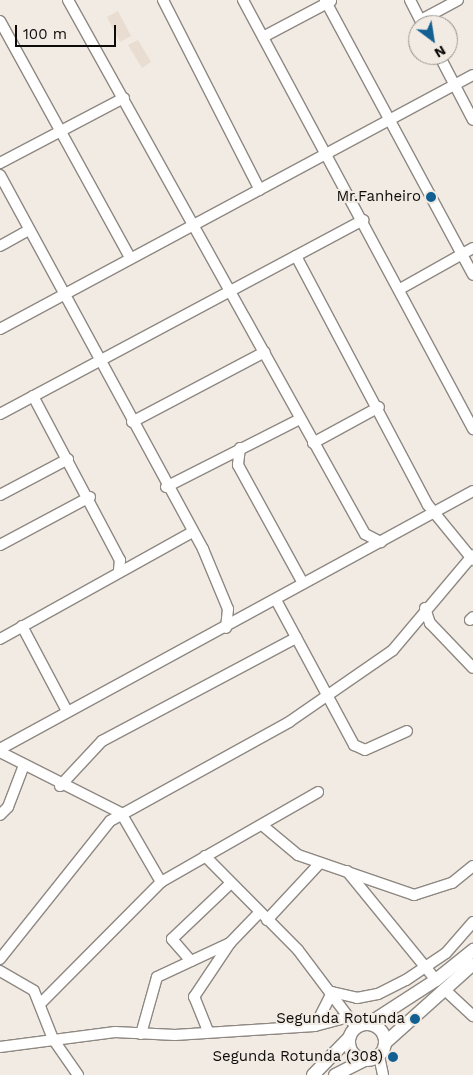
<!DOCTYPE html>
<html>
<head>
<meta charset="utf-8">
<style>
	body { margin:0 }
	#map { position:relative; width:473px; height:1075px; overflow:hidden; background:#f2ebe4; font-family:"Work Sans",sans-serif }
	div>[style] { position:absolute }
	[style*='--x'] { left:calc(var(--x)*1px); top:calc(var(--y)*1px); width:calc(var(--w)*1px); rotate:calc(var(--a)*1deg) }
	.built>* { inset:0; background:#e9dcd0 }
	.roads { filter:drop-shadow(1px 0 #8e8882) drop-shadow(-1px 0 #8e8882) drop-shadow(0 1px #8e8882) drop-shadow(0 -1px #8e8882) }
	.minor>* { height:10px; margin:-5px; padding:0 5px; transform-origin:5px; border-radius:5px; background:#fff }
	.major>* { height:12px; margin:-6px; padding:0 6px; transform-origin:6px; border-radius:6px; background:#fff }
	.major>.ring { margin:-6px; padding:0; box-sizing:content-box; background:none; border:12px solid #fff; border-radius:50% }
	.dots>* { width:14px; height:14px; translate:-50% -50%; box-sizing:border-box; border:2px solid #f2ebe4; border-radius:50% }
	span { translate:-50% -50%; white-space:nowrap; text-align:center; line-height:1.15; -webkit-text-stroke:4px #f2ebe4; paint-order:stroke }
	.poi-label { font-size:15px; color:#0e0c0a }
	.right { translate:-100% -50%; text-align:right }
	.north { position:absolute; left:408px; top:15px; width:50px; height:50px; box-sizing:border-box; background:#f2ebe4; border:1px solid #97928d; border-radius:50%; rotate:149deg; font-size:14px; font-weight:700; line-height:20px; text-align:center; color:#0e0c0a }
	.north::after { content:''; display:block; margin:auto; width:18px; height:22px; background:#125f92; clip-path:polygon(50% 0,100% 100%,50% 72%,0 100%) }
	.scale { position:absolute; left:15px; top:25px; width:101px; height:22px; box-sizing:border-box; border:2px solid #0e0c0a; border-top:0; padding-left:6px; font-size:15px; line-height:18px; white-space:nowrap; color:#0e0c0a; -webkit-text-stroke:4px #f2ebe4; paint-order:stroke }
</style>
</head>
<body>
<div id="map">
	<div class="built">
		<i style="clip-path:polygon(118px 11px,131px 36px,120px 42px,107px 17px)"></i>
		<i style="clip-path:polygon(138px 40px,151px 62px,142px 68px,128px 45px)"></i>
	</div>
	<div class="roads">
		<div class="minor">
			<i style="--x:68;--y:0;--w:611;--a:60.92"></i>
			<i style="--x:365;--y:534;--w:18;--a:27"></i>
			<i style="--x:163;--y:0;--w:213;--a:63"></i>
			<i style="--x:243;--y:0;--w:487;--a:61.8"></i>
			<i style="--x:325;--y:0;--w:312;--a:61.7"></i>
			<i style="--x:410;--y:0;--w:28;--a:63"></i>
			<i style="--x:421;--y:20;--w:42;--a:-28.4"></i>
			<i style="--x:0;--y:21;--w:269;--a:61.2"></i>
			<i style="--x:263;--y:37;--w:77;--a:-27.9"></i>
			<i style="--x:439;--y:55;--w:73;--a:62.4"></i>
			<i style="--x:0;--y:163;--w:140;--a:-27.7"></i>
			<i style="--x:0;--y:175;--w:426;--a:61.5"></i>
			<i style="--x:203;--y:549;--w:65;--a:67.4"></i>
			<i style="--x:228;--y:609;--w:19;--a:96"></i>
			<i style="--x:0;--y:246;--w:33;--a:-29"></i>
			<i style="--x:296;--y:256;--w:282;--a:62.1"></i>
			<i style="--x:428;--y:505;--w:71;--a:50.7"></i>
			<i style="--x:400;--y:289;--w:84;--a:-29.3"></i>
			<i style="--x:0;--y:329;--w:537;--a:-28.24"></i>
			<i style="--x:33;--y:396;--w:186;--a:62.1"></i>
			<i style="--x:120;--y:560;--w:10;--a:96"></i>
			<i style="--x:0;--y:414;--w:412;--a:-28.1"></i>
			<i style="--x:132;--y:422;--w:150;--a:-27.8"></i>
			<i style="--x:313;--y:443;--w:75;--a:-28.6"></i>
			<i style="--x:240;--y:448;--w:17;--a:97"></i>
			<i style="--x:238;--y:465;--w:135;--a:61.2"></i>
			<i style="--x:166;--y:487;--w:150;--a:-26.9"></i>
			<i style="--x:0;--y:495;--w:77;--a:-27.9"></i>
			<i style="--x:0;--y:545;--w:102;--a:-28.1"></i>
			<i style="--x:276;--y:600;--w:165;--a:61.7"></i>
			<i style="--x:354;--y:745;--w:12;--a:24"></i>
			<i style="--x:365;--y:750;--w:46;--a:-24.3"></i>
			<i style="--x:425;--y:608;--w:16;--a:72"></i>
			<i style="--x:430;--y:623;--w:62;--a:46.3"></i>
			<i style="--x:470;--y:620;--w:4;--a:-45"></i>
			<i style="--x:22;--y:626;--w:96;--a:62.1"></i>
			<i style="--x:0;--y:639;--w:220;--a:-29.1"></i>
			<i style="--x:0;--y:749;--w:539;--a:-28.61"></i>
			<i style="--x:0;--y:752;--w:136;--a:26.8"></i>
			<i style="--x:121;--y:813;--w:80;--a:59.9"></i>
			<i style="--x:60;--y:786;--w:62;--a:-47"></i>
			<i style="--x:102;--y:741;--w:220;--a:-28"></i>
			<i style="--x:0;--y:815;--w:11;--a:-45"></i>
			<i style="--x:8;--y:807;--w:45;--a:-69.1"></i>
			<i style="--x:262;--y:825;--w:47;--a:39.8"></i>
			<i style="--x:298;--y:855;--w:123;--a:19"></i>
			<i style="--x:414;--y:895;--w:40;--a:-18"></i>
			<i style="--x:452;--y:883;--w:27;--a:-39"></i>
			<i style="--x:205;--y:856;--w:132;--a:45.3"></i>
			<i style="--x:298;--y:950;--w:96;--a:53"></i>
			<i style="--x:347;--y:871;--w:141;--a:50.8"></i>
			<i style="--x:267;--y:920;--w:78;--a:-47.1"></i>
			<i style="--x:0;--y:959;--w:176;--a:-51.4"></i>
			<i style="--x:110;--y:821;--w:205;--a:-28.9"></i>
			<i style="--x:289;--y:722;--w:126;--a:-34.7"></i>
			<i style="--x:393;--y:650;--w:124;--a:-49.9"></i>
			<i style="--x:191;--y:961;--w:29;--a:-131"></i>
			<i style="--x:172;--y:939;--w:80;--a:-43.5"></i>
			<i style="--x:0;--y:971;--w:39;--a:30"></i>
			<i style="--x:34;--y:991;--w:52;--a:68.4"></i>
			<i style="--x:53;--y:1039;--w:44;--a:55.2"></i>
			<i style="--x:444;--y:989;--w:40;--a:43"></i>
			<i style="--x:42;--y:1002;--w:169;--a:-45.2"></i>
			<i style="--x:161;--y:882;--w:181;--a:-29.8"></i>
			<i style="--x:315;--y:1026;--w:38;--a:-63"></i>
			<i style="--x:332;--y:992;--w:26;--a:13"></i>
			<i style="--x:357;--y:998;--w:21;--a:-11"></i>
			<i style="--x:378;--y:994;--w:31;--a:-27"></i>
			<i style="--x:406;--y:980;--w:48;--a:-34"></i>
			<i style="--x:446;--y:953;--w:41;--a:-48.9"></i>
			<i style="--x:208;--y:1031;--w:37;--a:-112"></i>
			<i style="--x:194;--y:997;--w:65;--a:-56.3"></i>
			<i style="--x:141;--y:1034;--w:59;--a:-74.3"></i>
			<i style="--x:157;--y:977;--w:81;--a:-25"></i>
			<i style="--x:230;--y:943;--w:42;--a:-46"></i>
			<i style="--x:0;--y:1047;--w:116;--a:-7.4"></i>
			<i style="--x:115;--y:1032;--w:60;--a:2.9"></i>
			<i style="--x:175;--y:1035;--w:140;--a:-3.7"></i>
			<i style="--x:315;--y:1026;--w:34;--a:-15"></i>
			<i style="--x:379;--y:1056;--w:19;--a:78"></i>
		</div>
		<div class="major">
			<i class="ring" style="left:349px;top:1024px;width:24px;height:24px"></i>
			<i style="--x:368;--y:1024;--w:81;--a:-32.9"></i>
			<i style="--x:436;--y:980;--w:48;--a:-39"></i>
			<i style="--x:385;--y:1043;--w:118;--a:-41.9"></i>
			<i style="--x:313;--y:1075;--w:52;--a:-45.8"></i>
			<i style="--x:335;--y:1075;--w:34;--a:-27"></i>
		</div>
	</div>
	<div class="dots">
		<i style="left:431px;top:197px;background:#125f92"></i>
		<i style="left:415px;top:1019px;background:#125f92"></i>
		<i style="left:393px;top:1057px;background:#125f92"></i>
	</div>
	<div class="poi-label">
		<span class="right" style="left:421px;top:197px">Mr.Fanheiro</span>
		<span class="right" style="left:405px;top:1019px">Segunda Rotunda</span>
		<span class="right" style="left:383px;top:1057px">Segunda Rotunda (308)</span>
	</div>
	<div class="north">N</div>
	<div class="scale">100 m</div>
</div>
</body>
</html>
